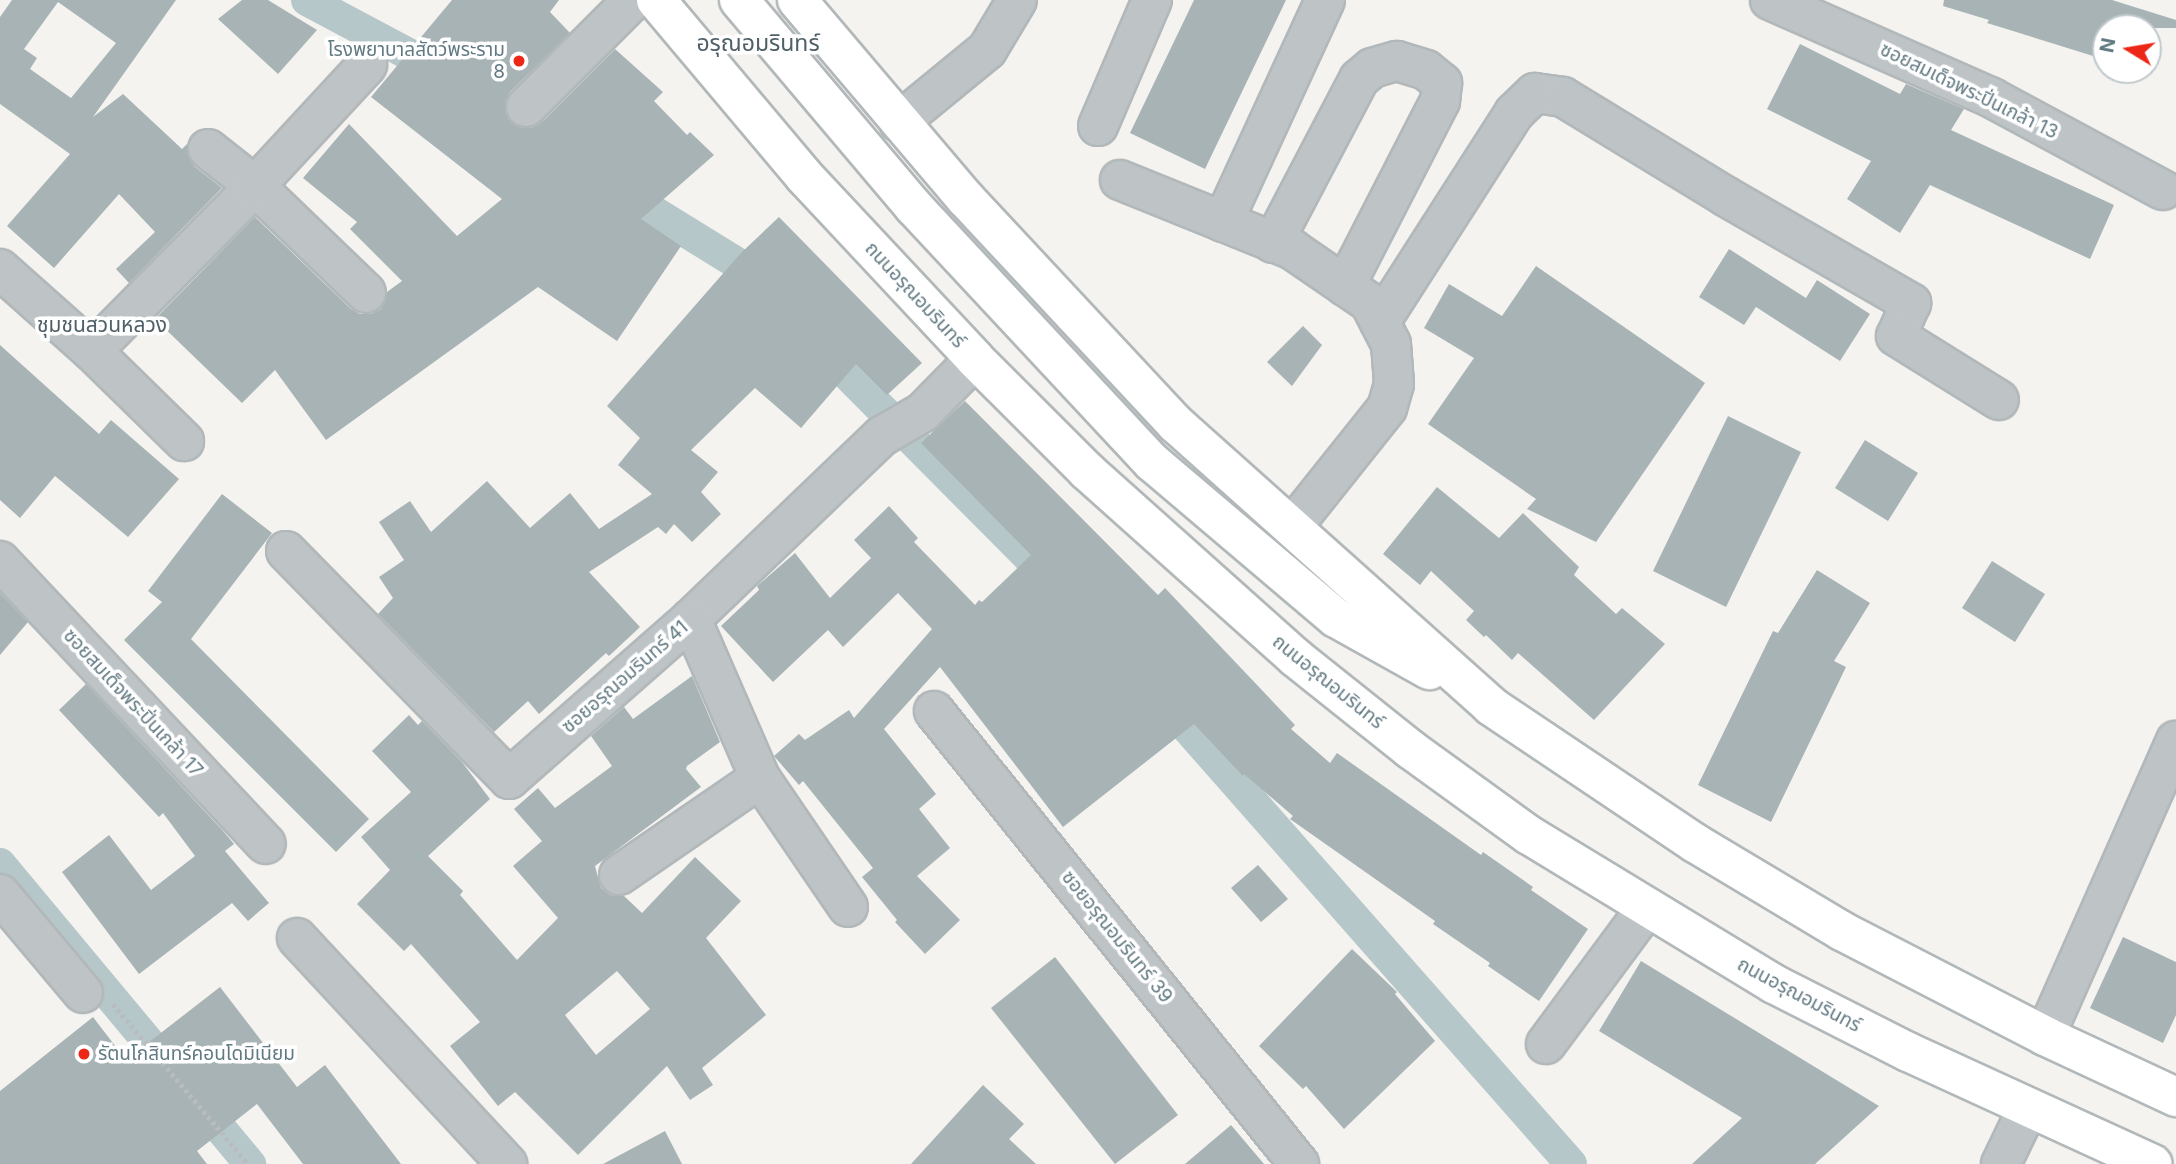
<!DOCTYPE html>
<html>
<head>
<meta charset="utf-8">
<style>
	body { margin:0 }
	#map { position:relative; width:2176px; height:1164px; overflow:hidden; background:#f4f3ef; font-family:Inter,"Noto Sans Thai",sans-serif }
	div>[style] { position:absolute }
	[style*='--x'] { left:calc(var(--x)*1px); top:calc(var(--y)*1px); width:calc(var(--w)*1px); rotate:calc(var(--a)*1deg) }
	.canal>* { height:32px; margin:-16px; padding:0 16px; transform-origin:16px; border-radius:16px; background:#b6c7c9 }
	.building>* { inset:0; background:#a7b3b5 }
	.path>* { height:4.5px; margin-top:-2.25px; transform-origin:0; background:repeating-linear-gradient(90deg,#b8bcbe 0 3.5px,transparent 0 7px) }
	.roads { filter:drop-shadow(2px 0 #b2b8ba) drop-shadow(-2px 0 #b2b8ba) drop-shadow(0 2px #b2b8ba) drop-shadow(0 -2px #b2b8ba) }
	.minor>* { height:38px; margin:-19px; padding:0 19px; transform-origin:19px; border-radius:19px; background:#bec4c6 }
	.major>* { height:38px; margin:-19px; padding:0 19px; transform-origin:19px; border-radius:19px; background:#fff }
	.dots>* { width:19px; height:19px; translate:-50% -50%; box-sizing:border-box; border:4px solid #fff; border-radius:50% }
	span { translate:-50% -50%; white-space:nowrap; text-align:center; line-height:1.15; -webkit-text-stroke:7px #fff; paint-order:stroke }
	.poi-label { font-size:19px; color:#617982 }
	.right { translate:-100% -50%; text-align:right }
	.left { translate:0 -50%; text-align:left }
	.street-label { font-size:19px; color:#617982 }
	.neighbourhood-label { font-size:21px; color:#4f6067 }
	.quarter-label { font-size:23px; color:#4f6067 }
	.north { position:absolute; left:2092px; top:14px; width:70px; height:70px; box-sizing:border-box; background:#fff; border:2px solid #c0c9cd; border-radius:50%; rotate:281deg; font-size:19px; font-weight:700; line-height:28px; text-align:center; color:#617982 }
	.north::after { content:''; display:block; margin:auto; width:24px; height:32px; background:#ed2717; clip-path:polygon(50% 0,100% 100%,50% 72%,0 100%) }
</style>
</head>
<body>
<div id="map">
	<div class="canal">
		<i style="--x:307;--y:0;--w:162;--a:28"></i>
		<i style="--x:450;--y:76;--w:135;--a:34.4"></i>
		<i style="--x:615;--y:188;--w:147;--a:31.6"></i>
		<i style="--x:740;--y:265;--w:36;--a:46"></i>
		<i style="--x:816;--y:343;--w:344;--a:45.2"></i>
		<i style="--x:1160;--y:697;--w:622;--a:48.65"></i>
		<i style="--x:0;--y:864;--w:391;--a:50.2"></i>
	</div>
	<div class="building">
		<i style="clip-path:polygon(evenodd,12px 0,176px 0,93px 117px,123px 94px,182px 149px,187px 144px,188px 156px,194px 166px,222px 188px,129px 283px,116px 269px,155px 232px,119px 194px,54px 268px,7px 226px,70px 154px,0 104px,0 17px,12px 0,58px 2px,116px 43px,71px 98px,30px 69px,37px 58px,24px 49px,58px 2px)"></i>
		<i style="clip-path:polygon(242px 0,268px 0,317px 30px,278px 74px,218px 19px)"></i>
		<i style="clip-path:polygon(452px 0,559px 0,550px 12px,570px 33px,510px 92px,505px 101px,505px 112px,511px 123px,521px 128px,532px 128px,541px 123px,615px 49px,663px 92px,654px 101px,687px 135px,690px 132px,714px 155px,641px 219px,681px 246px,617px 341px,538px 287px,326px 440px,275px 370px,242px 403px,155px 319px,255px 217px,351px 309px,360px 314px,371px 314px,381px 309px,387px 292px,402px 281px,350px 229px,357px 222px,303px 178px,349px 124px,457px 236px,502px 199px,371px 97px)"></i>
		<i style="clip-path:polygon(1194px 0,1286px 0,1205px 169px,1130px 133px)"></i>
		<i style="clip-path:polygon(1944px 0,2112px 0,2176px 20px,2176px 28px,2106px 28px,2106px 60px,1987px 23px,1989px 20px,1943px 6px)"></i>
		<i style="clip-path:polygon(1800px 44px,1900px 94px,1906px 84px,1964px 109px,1951px 130px,2114px 205px,2090px 259px,1930px 185px,1900px 233px,1847px 199px,1871px 161px,1767px 109px)"></i>
		<i style="clip-path:polygon(779px 217px,922px 363px,887px 395px,856px 364px,801px 428px,755px 388px,691px 450px,718px 472px,701px 492px,721px 514px,692px 542px,674px 524px,666px 534px,658px 527px,589px 572px,640px 627px,609px 656px,606px 653px,539px 714px,528px 701px,494px 732px,378px 614px,393px 598px,379px 577px,404px 560px,379px 522px,410px 501px,431px 532px,487px 481px,530px 528px,570px 493px,599px 529px,652px 494px,618px 465px,640px 438px,607px 406px,741px 253px)"></i>
		<i style="clip-path:polygon(1729px 249px,1806px 298px,1817px 280px,1870px 314px,1840px 361px,1756px 307px,1744px 325px,1699px 297px)"></i>
		<i style="clip-path:polygon(1536px 266px,1705px 383px,1596px 542px,1527px 509px,1536px 499px,1428px 424px,1474px 358px,1424px 328px,1449px 284px,1502px 316px)"></i>
		<i style="clip-path:polygon(1303px 326px,1322px 345px,1292px 386px,1267px 362px)"></i>
		<i style="clip-path:polygon(0 345px,99px 434px,111px 420px,179px 479px,128px 537px,55px 476px,20px 518px,0 500px)"></i>
		<i style="clip-path:polygon(965px 401px,1158px 595px,1165px 588px,1295px 725px,1291px 729px,1330px 763px,1337px 753px,1481px 855px,1483px 852px,1533px 887px,1531px 890px,1588px 929px,1539px 1001px,1488px 966px,1490px 963px,1433px 924px,1435px 921px,1290px 819px,1293px 816px,1244px 774px,1243px 776px,1194px 724px,1063px 827px,940px 667px,884px 729px,936px 794px,919px 809px,950px 848px,917px 876px,960px 920px,925px 954px,895px 922px,897px 920px,862px 877px,873px 868px,803px 781px,799px 785px,774px 756px,799px 734px,805px 740px,849px 710px,854px 718px,932px 629px,898px 593px,843px 647px,828px 630px,773px 682px,721px 626px,759px 590px,757px 586px,795px 553px,830px 598px,871px 558px,854px 540px,889px 506px,918px 538px,914px 542px,975px 605px,979px 600px,982px 602px,1031px 555px,921px 443px)"></i>
		<i style="clip-path:polygon(1728px 416px,1801px 452px,1726px 607px,1653px 571px)"></i>
		<i style="clip-path:polygon(1865px 440px,1918px 473px,1888px 521px,1835px 488px)"></i>
		<i style="clip-path:polygon(1437px 487px,1499px 538px,1523px 513px,1579px 567px,1574px 575px,1616px 614px,1622px 608px,1665px 644px,1594px 720px,1518px 653px,1512px 660px,1486px 635px,1484px 637px,1466px 620px,1474px 611px,1431px 571px,1420px 585px,1383px 554px)"></i>
		<i style="clip-path:polygon(222px 494px,272px 533px,191px 639px,369px 819px,336px 852px,124px 640px,162px 602px,148px 591px)"></i>
		<i style="clip-path:polygon(1992px 561px,2045px 594px,2015px 642px,1962px 608px)"></i>
		<i style="clip-path:polygon(1817px 570px,1870px 603px,1834px 661px,1846px 667px,1771px 822px,1698px 785px,1773px 631px,1778px 633px)"></i>
		<i style="clip-path:polygon(0 593px,28px 622px,0 655px)"></i>
		<i style="clip-path:polygon(evenodd,692px 676px,720px 742px,687px 766px,686px 769px,701px 787px,595px 866px,601px 888px,610px 895px,624px 896px,642px 913px,695px 857px,741px 901px,706px 938px,766px 1015px,702px 1068px,713px 1085px,690px 1100px,667px 1066px,578px 1155px,515px 1092px,498px 1106px,450px 1046px,480px 1022px,411px 944px,404px 951px,357px 904px,390px 870px,361px 837px,411px 792px,372px 751px,409px 715px,418px 725px,422px 721px,462px 762px,490px 799px,428px 856px,463px 891px,460px 895px,517px 960px,558px 918px,513px 866px,542px 841px,514px 809px,538px 788px,555px 808px,612px 766px,591px 736px,624px 707px,633px 719px,692px 676px,617px 971px,650px 1009px,596px 1055px,565px 1015px,617px 971px)"></i>
		<i style="clip-path:polygon(86px 684px,224px 832px,234px 844px,225px 851px,269px 903px,248px 921px,232px 903px,139px 974px,62px 872px,109px 835px,151px 890px,195px 856px,163px 813px,159px 817px,59px 710px)"></i>
		<i style="clip-path:polygon(1258px 865px,1288px 899px,1261px 922px,1231px 888px)"></i>
		<i style="clip-path:polygon(2123px 937px,2176px 962px,2176px 1015px,2163px 1043px,2090px 1008px)"></i>
		<i style="clip-path:polygon(1352px 949px,1397px 992px,1395px 994px,1435px 1041px,1344px 1129px,1306px 1086px,1303px 1089px,1259px 1046px)"></i>
		<i style="clip-path:polygon(1055px 957px,1178px 1115px,1115px 1164px,991px 1008px)"></i>
		<i style="clip-path:polygon(1641px 961px,1879px 1106px,1815px 1164px,1692px 1164px,1742px 1118px,1599px 1031px)"></i>
		<i style="clip-path:polygon(220px 987px,297px 1087px,325px 1065px,401px 1164px,303px 1164px,257px 1104px,197px 1151px,207px 1164px,0 1164px,0 1091px,93px 1017px,126px 1060px)"></i>
		<i style="clip-path:polygon(983px 1085px,1024px 1124px,1009px 1139px,1036px 1164px,911px 1164px)"></i>
		<i style="clip-path:polygon(1231px 1125px,1264px 1164px,1185px 1164px)"></i>
		<i style="clip-path:polygon(665px 1131px,682px 1164px,603px 1164px)"></i>
	</div>
	<div class="path">
		<i style="--x:113;--y:1004;--w:209;--a:49.8"></i>
	</div>
	<div class="roads">
		<div class="minor">
			<i style="--x:1770;--y:0;--w:243;--a:23.8"></i>
			<i style="--x:1992;--y:98;--w:194;--a:28.3"></i>
			<i style="--x:526;--y:107;--w:151;--a:-45"></i>
			<i style="--x:899;--y:122;--w:114;--a:-39.3"></i>
			<i style="--x:987;--y:50;--w:58;--a:-59"></i>
			<i style="--x:1098;--y:126;--w:137;--a:-66.8"></i>
			<i style="--x:208;--y:149;--w:60;--a:38.2"></i>
			<i style="--x:255;--y:186;--w:154;--a:43.9"></i>
			<i style="--x:1120;--y:180;--w:187;--a:22"></i>
			<i style="--x:1293;--y:250;--w:93;--a:34.5"></i>
			<i style="--x:1370;--y:303;--w:46;--a:62.9"></i>
			<i style="--x:1391;--y:344;--w:40;--a:85.7"></i>
			<i style="--x:1394;--y:384;--w:25;--a:106"></i>
			<i style="--x:1387;--y:408;--w:152;--a:128.6"></i>
			<i style="--x:1223;--y:222;--w:244;--a:-65.3"></i>
			<i style="--x:1273;--y:243;--w:185;--a:-62.3"></i>
			<i style="--x:1359;--y:79;--w:17;--a:-40"></i>
			<i style="--x:1372;--y:68;--w:26;--a:-16"></i>
			<i style="--x:1397;--y:61;--w:30;--a:17"></i>
			<i style="--x:1426;--y:70;--w:21;--a:39"></i>
			<i style="--x:1442;--y:83;--w:18;--a:96"></i>
			<i style="--x:1440;--y:101;--w:208;--a:117.2"></i>
			<i style="--x:0;--y:269;--w:123;--a:41.7"></i>
			<i style="--x:92;--y:351;--w:129;--a:44.4"></i>
			<i style="--x:1380;--y:322;--w:248;--a:-57.3"></i>
			<i style="--x:1514;--y:113;--w:29;--a:-44"></i>
			<i style="--x:1535;--y:93;--w:28;--a:8"></i>
			<i style="--x:1563;--y:97;--w:190;--a:31.4"></i>
			<i style="--x:1725;--y:196;--w:215;--a:29.9"></i>
			<i style="--x:1911;--y:303;--w:36;--a:114"></i>
			<i style="--x:1896;--y:336;--w:121;--a:31.9"></i>
			<i style="--x:92;--y:351;--w:232;--a:-45.3"></i>
			<i style="--x:255;--y:186;--w:165;--a:-47.2"></i>
			<i style="--x:286;--y:551;--w:319;--a:45.6"></i>
			<i style="--x:509;--y:779;--w:242;--a:-41.3"></i>
			<i style="--x:691;--y:619;--w:265;--a:-43.8"></i>
			<i style="--x:882;--y:436;--w:48;--a:-30.3"></i>
			<i style="--x:923;--y:412;--w:74;--a:-45.5"></i>
			<i style="--x:0;--y:561;--w:388;--a:46.8"></i>
			<i style="--x:691;--y:619;--w:173;--a:66.5"></i>
			<i style="--x:760;--y:778;--w:156;--a:55.7"></i>
			<i style="--x:934;--y:711;--w:582;--a:51.14"></i>
			<i style="--x:619;--y:875;--w:171;--a:-34.5"></i>
			<i style="--x:0;--y:894;--w:129;--a:50"></i>
			<i style="--x:297;--y:938;--w:309;--a:47.1"></i>
			<i style="--x:2045;--y:1036;--w:323;--a:-66.1"></i>
			<i style="--x:1546;--y:1044;--w:168;--a:-53.5"></i>
			<i style="--x:2001;--y:1164;--w:62;--a:-64.3"></i>
		</div>
		<div class="major">
			<i style="--x:656;--y:0;--w:230;--a:49.9"></i>
			<i style="--x:804;--y:176;--w:250;--a:46.9"></i>
			<i style="--x:975;--y:359;--w:158;--a:45"></i>
			<i style="--x:1087;--y:471;--w:280;--a:41.8"></i>
			<i style="--x:1296;--y:658;--w:146;--a:38.6"></i>
			<i style="--x:1410;--y:749;--w:147;--a:35.9"></i>
			<i style="--x:1529;--y:835;--w:287;--a:31.3"></i>
			<i style="--x:1774;--y:984;--w:150;--a:26.9"></i>
			<i style="--x:1908;--y:1052;--w:269;--a:24.6"></i>
			<i style="--x:739;--y:0;--w:271;--a:49.8"></i>
			<i style="--x:914;--y:207;--w:349;--a:47"></i>
			<i style="--x:1152;--y:462;--w:241;--a:40.3"></i>
			<i style="--x:1336;--y:618;--w:107;--a:29.2"></i>
			<i style="--x:797;--y:0;--w:261;--a:49.7"></i>
			<i style="--x:966;--y:199;--w:308;--a:47"></i>
			<i style="--x:1176;--y:424;--w:423;--a:41.8"></i>
			<i style="--x:1491;--y:706;--w:246;--a:33.9"></i>
			<i style="--x:1695;--y:843;--w:171;--a:30.9"></i>
			<i style="--x:1842;--y:931;--w:229;--a:27.3"></i>
			<i style="--x:2045;--y:1036;--w:145;--a:25"></i>
		</div>
	</div>
	<div class="dots">
		<i style="left:519px;top:61px;background:#ed2717"></i>
		<i style="left:84px;top:1054px;background:#ed2717"></i>
	</div>
	<div class="poi-label">
		<span class="right" style="left:505px;top:61px">โรงพยาบาลสัตว์พระราม<br>8</span>
		<span class="left" style="left:98px;top:1054px">รัตนโกสินทร์คอนโดมิเนียม</span>
	</div>
	<div class="street-label">
		<span style="left:1969px;top:91px;rotate:26deg">ซอยสมเด็จพระปิ่นเกล้า 13</span>
		<span style="left:915px;top:295px;rotate:47deg">ถนนอรุณอมรินทร์</span>
		<span style="left:625px;top:677px;rotate:-41deg">ซอยอรุณอมรินทร์ 41</span>
		<span style="left:1328px;top:682px;rotate:39deg">ถนนอรุณอมรินทร์</span>
		<span style="left:133px;top:703px;rotate:47deg">ซอยสมเด็จพระปิ่นเกล้า 17</span>
		<span style="left:1117px;top:937px;rotate:51deg">ซอยอรุณอมรินทร์ 39</span>
		<span style="left:1799px;top:995px;rotate:28deg">ถนนอรุณอมรินทร์</span>
	</div>
	<div class="neighbourhood-label">
		<span style="left:102px;top:325px">ชุมชนสวนหลวง</span>
	</div>
	<div class="quarter-label">
		<span style="left:758px;top:43px">อรุณอมรินทร์</span>
	</div>
	<div class="north">N</div>
</div>
</body>
</html>
